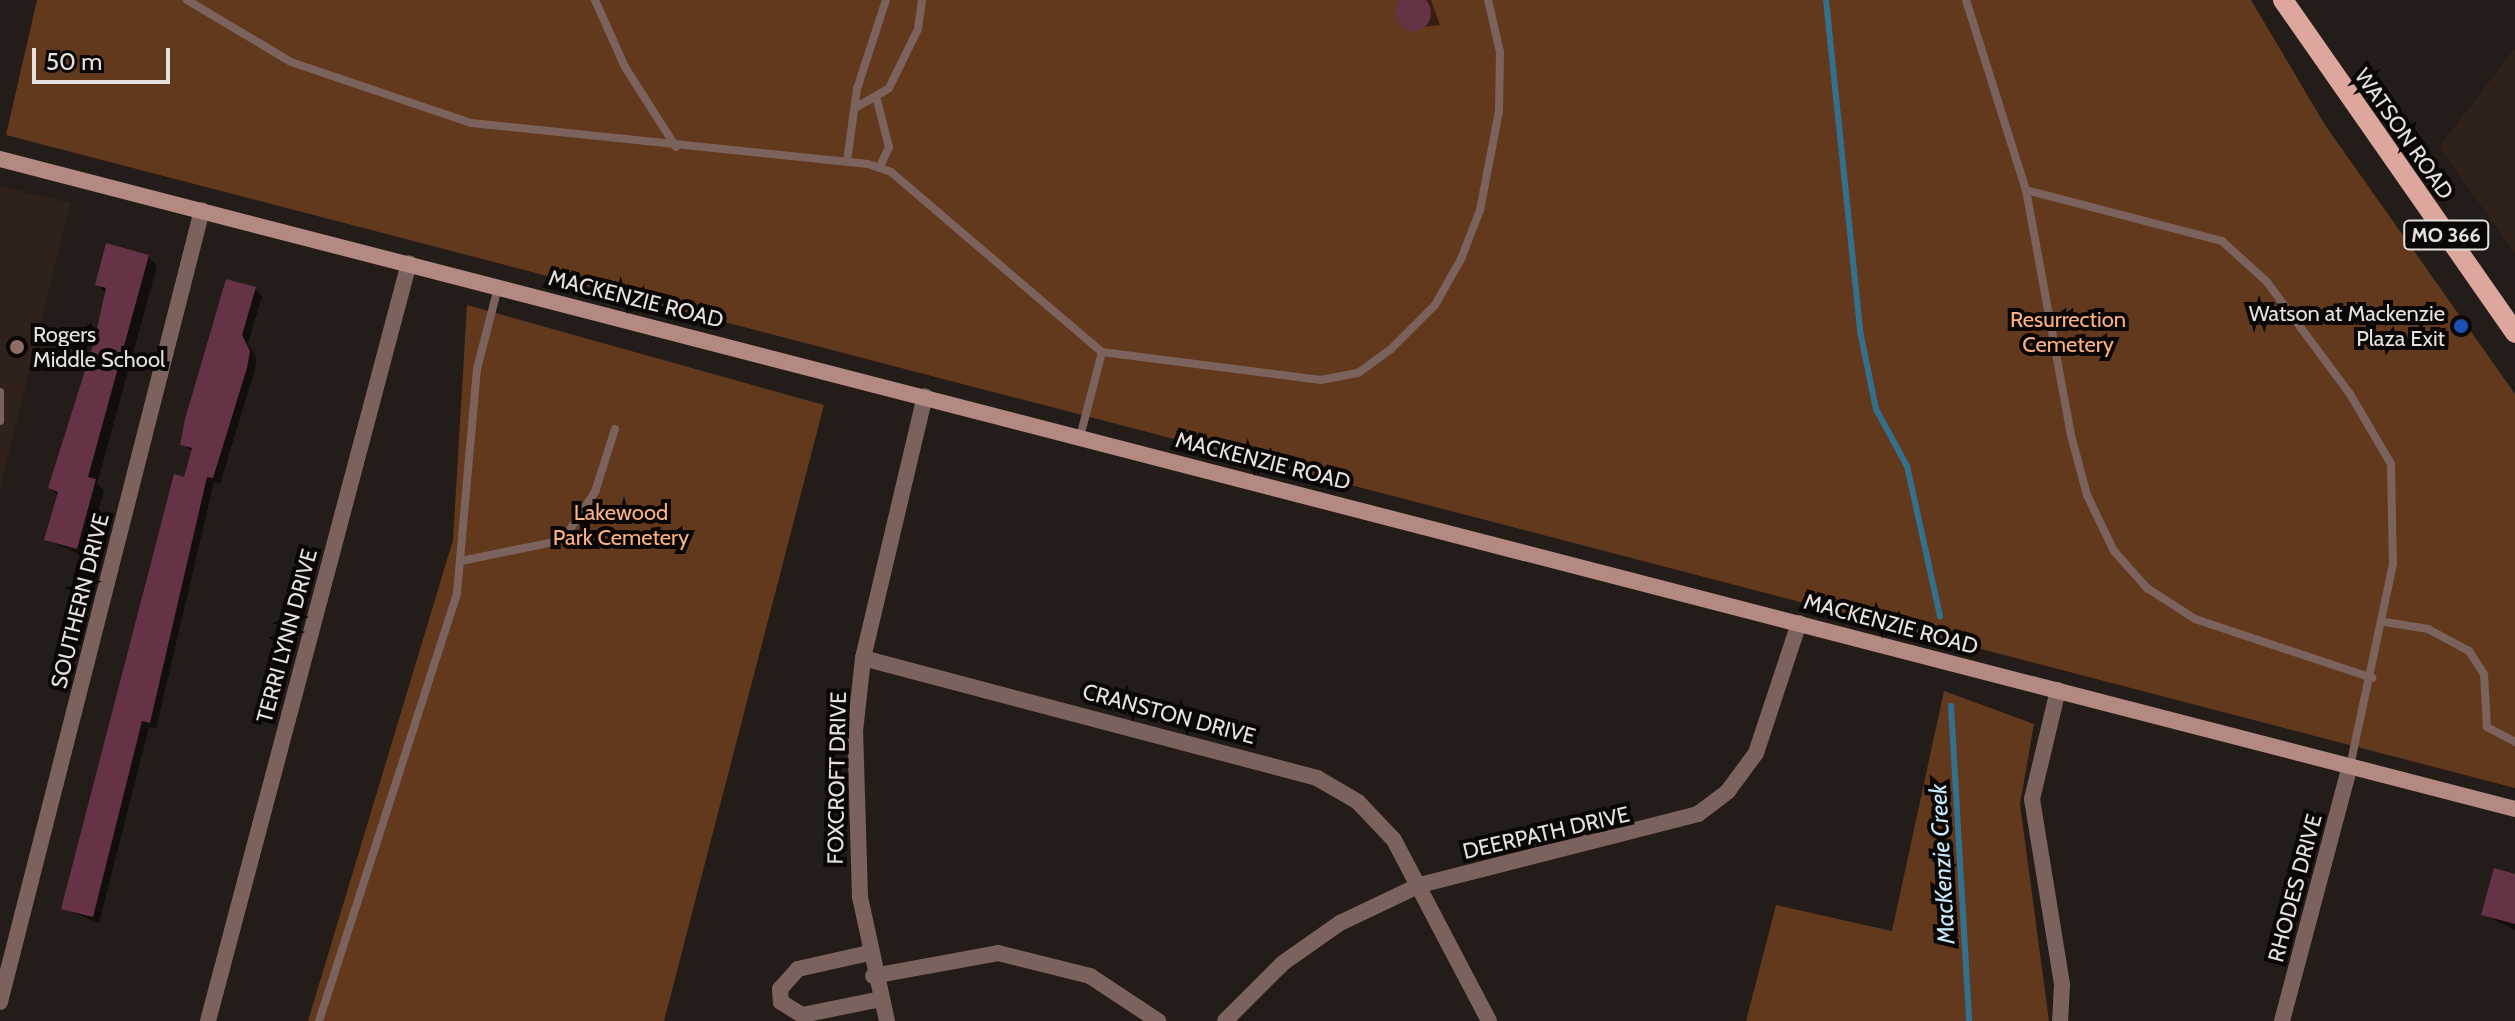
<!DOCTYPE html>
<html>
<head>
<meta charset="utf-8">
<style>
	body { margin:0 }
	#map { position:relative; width:2515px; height:1021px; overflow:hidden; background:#231c18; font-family:Cabin,sans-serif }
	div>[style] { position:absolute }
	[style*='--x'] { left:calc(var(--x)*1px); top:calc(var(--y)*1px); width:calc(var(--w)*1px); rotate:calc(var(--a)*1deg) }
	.built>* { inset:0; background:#2f221b }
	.green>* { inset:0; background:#63391d }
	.shadow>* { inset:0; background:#0007 }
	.stream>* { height:6px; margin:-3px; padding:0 3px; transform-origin:3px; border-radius:3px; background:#33708d }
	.building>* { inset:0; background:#663245 }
	.round { border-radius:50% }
	.service>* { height:8px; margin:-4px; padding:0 4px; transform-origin:4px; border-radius:4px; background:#7c625d }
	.minor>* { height:16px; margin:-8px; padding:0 8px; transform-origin:8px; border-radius:8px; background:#7c625d }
	.secondary>* { height:16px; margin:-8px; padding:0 8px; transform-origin:8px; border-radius:8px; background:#b38982 }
	.primary>* { height:20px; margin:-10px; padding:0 10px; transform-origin:10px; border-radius:10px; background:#dea79e }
	.dots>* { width:22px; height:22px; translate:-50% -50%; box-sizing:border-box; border:4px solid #0a0706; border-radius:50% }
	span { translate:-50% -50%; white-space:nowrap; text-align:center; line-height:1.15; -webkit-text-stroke:8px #0a0706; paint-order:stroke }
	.shield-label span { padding:2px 6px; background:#0a0706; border:2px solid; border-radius:6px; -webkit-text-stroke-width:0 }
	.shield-label { font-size:20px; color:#e6e1de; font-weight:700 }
	.street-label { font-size:22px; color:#e6e1de }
	.poi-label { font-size:22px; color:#e6e1de }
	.right { translate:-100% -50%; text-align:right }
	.left { translate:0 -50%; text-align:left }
	.park-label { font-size:22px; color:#fcb181 }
	.water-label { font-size:24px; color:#c8eafc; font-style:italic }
	.scale { position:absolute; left:32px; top:48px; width:138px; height:36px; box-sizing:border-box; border:4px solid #e6e1de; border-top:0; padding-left:10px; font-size:24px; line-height:28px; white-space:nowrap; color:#e6e1de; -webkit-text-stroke:6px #0a0706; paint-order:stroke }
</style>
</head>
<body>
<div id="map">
	<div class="built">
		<i style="clip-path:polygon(2515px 48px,2515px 253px,2439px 147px)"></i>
		<i style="clip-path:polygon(0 186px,70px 203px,0 490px)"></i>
	</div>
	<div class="green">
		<i style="clip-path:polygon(37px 0,2251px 0,2325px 125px,2515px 394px,2515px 788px,6px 135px)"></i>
		<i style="clip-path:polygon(467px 305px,824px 405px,664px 1021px,308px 1021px,453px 540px)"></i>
		<i style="clip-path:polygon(1944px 691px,2034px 724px,2020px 804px,2049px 1021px,1746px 1021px,1776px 905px,1892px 931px)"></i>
	</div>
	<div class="shadow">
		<i style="clip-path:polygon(1431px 0,1440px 25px,1404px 29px,1398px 23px,1402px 2px)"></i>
		<i style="clip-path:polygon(148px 257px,157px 266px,97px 484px,104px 490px,86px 557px,47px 540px,59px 496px,50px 488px,82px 400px,107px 294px,97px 284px)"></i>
		<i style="clip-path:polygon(255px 289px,262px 296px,248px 344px,257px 359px,253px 376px,220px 484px,214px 482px,156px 729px,149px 727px,99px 923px,63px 908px,193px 452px,182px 444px)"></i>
		<i style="clip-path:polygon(2515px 876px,2515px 930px,2483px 914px)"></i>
	</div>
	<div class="stream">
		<i style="--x:1826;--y:0;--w:338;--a:84.1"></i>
		<i style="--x:1861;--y:336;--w:75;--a:78.4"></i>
		<i style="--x:1876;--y:409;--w:65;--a:61.5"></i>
		<i style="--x:1907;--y:466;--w:154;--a:77.6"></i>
		<i style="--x:1951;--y:706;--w:316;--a:86.7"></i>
	</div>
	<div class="building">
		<i class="round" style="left:1395px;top:-5px;width:36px;height:36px"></i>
		<i style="clip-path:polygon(106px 243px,149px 255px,88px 477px,96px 479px,77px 549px,44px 540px,58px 492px,48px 488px,94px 342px,106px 288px,95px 285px)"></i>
		<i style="clip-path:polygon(226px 279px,256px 287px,242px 335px,250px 351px,247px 368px,213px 478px,207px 477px,150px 723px,142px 721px,93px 917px,61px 909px,174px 474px,184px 477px,192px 448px,180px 445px,185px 419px)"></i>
		<i style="clip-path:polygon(2494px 868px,2515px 874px,2515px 924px,2481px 915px)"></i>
	</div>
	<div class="service">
		<i style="--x:187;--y:0;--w:121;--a:30.8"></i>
		<i style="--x:291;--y:62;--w:190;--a:18.7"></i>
		<i style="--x:471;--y:123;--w:399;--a:5.9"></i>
		<i style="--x:868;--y:164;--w:24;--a:19"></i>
		<i style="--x:891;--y:172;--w:277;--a:40.5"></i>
		<i style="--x:1102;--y:352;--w:221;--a:7.3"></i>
		<i style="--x:1321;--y:380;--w:38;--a:-11"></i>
		<i style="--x:1358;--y:373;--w:41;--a:-36"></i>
		<i style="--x:1391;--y:349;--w:62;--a:-45"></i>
		<i style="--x:1435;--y:305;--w:53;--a:-60.5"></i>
		<i style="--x:1461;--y:259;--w:53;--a:-68.8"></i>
		<i style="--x:1480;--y:210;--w:101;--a:-79.1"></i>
		<i style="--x:1499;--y:111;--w:59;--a:-89"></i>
		<i style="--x:1500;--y:52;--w:53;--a:-103"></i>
		<i style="--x:595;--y:0;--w:73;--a:65.9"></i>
		<i style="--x:625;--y:67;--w:95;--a:57.5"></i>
		<i style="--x:1966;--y:0;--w:199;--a:72.5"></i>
		<i style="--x:2026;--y:190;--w:249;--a:79.6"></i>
		<i style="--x:2071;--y:435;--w:62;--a:75.1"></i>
		<i style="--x:2087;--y:495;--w:62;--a:64.3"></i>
		<i style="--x:2114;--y:551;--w:50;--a:48.3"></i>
		<i style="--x:2147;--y:588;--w:57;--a:32.9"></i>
		<i style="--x:2195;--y:619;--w:187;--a:18.4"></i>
		<i style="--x:877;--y:100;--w:49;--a:75.7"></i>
		<i style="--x:889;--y:147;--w:23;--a:115"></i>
		<i style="--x:855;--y:108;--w:39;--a:-30"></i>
		<i style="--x:889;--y:88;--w:66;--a:-63.8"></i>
		<i style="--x:918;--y:29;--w:29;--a:-82"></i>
		<i style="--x:847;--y:161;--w:73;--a:-82.1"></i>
		<i style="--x:857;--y:89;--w:94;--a:-72"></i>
		<i style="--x:2026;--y:190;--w:203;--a:14.6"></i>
		<i style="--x:2222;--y:241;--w:61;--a:42.3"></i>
		<i style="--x:2267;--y:282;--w:139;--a:53.5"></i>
		<i style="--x:2350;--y:394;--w:81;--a:59.6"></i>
		<i style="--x:2391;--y:464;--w:100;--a:88.9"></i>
		<i style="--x:2393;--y:564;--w:207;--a:102"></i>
		<i style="--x:0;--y:392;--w:29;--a:90"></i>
		<i style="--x:1080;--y:437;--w:88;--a:-75.5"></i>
		<i style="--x:461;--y:561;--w:104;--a:-11.6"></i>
		<i style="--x:563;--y:540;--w:58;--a:-56.3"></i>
		<i style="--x:595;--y:492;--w:66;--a:-72.4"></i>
		<i style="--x:2385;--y:622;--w:44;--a:9.2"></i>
		<i style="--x:2428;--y:629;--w:47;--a:28.2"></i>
		<i style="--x:2469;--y:651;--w:27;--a:57"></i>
		<i style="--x:2484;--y:674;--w:53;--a:86.8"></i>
		<i style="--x:2487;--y:727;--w:32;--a:28"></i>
		<i style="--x:319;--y:1021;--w:450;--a:-72.1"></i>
		<i style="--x:457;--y:593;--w:225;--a:-84.9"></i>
		<i style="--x:477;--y:369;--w:85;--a:-75.6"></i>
	</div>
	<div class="minor">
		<i style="--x:863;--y:658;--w:470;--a:14.8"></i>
		<i style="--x:1317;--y:778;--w:48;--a:30.3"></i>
		<i style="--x:1358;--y:802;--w:52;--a:46.5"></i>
		<i style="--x:1394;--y:840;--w:204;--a:62.3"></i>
		<i style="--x:2058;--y:690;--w:112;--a:103.4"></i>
		<i style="--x:2032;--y:799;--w:188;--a:80.8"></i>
		<i style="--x:2062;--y:985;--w:36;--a:93"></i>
		<i style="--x:869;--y:953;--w:73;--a:167.3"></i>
		<i style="--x:798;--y:969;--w:27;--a:132"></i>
		<i style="--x:780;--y:989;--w:13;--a:86"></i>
		<i style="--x:781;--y:1002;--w:25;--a:32"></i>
		<i style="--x:802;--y:1015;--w:81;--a:-11.4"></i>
		<i style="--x:873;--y:976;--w:127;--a:-10.4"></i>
		<i style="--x:998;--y:953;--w:95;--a:14"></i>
		<i style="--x:1090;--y:976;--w:82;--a:33.5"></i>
		<i style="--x:0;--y:1002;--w:817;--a:-75.69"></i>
		<i style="--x:208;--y:1021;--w:784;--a:-75.15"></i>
		<i style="--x:887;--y:1021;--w:127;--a:-102.3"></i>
		<i style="--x:860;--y:897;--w:165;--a:-91.7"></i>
		<i style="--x:855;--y:732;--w:74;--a:-83.8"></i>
		<i style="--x:863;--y:658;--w:269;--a:-76.7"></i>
		<i style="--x:1225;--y:1021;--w:82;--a:-45"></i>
		<i style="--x:1283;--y:963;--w:70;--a:-35.1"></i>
		<i style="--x:1340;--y:923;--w:89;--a:-25.4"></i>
		<i style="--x:1420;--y:885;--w:287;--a:-14.3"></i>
		<i style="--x:1698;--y:814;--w:38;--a:-37"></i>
		<i style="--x:1728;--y:791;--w:47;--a:-53.6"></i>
		<i style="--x:1756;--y:753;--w:137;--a:-71.7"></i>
		<i style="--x:2282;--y:1021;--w:264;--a:-75.1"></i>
	</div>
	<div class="secondary">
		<i style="--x:0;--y:159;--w:2598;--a:14.49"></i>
	</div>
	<div class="primary">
		<i style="--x:2283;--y:0;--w:406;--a:55.1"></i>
	</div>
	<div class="dots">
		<i style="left:2461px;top:326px;background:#1a4fb4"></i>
		<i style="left:17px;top:347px;background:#8d6e63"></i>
	</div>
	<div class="shield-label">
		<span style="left:2446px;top:235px">MO 366</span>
	</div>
	<div class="street-label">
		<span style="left:2404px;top:134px;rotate:55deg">WATSON ROAD</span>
		<span style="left:636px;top:299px;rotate:14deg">MACKENZIE ROAD</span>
		<span style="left:1263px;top:461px;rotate:14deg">MACKENZIE ROAD</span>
		<span style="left:80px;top:601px;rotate:-76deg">SOUTHERN DRIVE</span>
		<span style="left:1891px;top:624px;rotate:15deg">MACKENZIE ROAD</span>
		<span style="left:287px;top:636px;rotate:-75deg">TERRI LYNN DRIVE</span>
		<span style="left:1169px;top:714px;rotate:15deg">CRANSTON DRIVE</span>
		<span style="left:837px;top:778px;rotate:-89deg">FOXCROFT DRIVE</span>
		<span style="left:1546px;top:833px;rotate:-13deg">DEERPATH DRIVE</span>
		<span style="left:2295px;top:888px;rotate:-75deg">RHODES DRIVE</span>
	</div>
	<div class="poi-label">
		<span class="right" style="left:2445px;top:326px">Watson at Mackenzie<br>Plaza Exit</span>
		<span class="left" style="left:33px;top:347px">Rogers<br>Middle School</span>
	</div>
	<div class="park-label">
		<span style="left:2068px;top:332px">Resurrection<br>Cemetery</span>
		<span style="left:621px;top:525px">Lakewood<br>Park Cemetery</span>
	</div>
	<div class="water-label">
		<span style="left:1942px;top:864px;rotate:-93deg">MacKenzie Creek</span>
	</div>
	<div class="scale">50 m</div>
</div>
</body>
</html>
